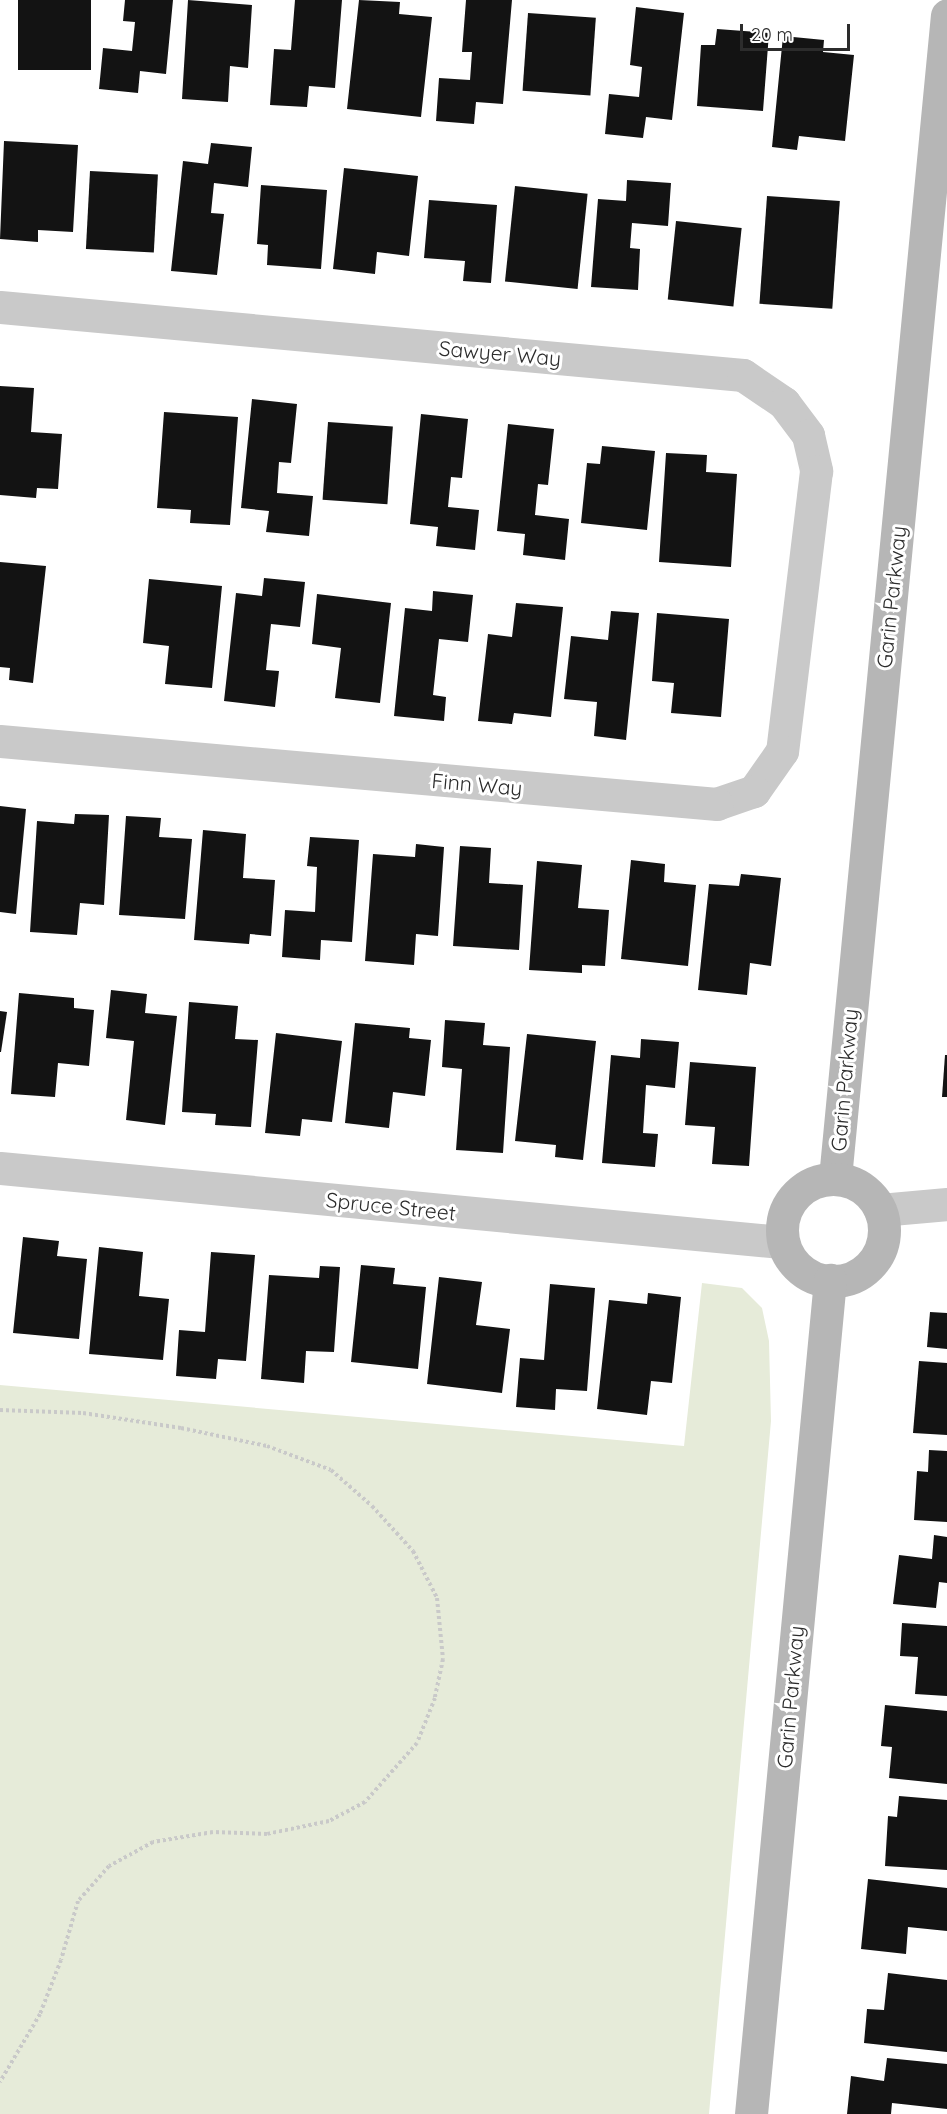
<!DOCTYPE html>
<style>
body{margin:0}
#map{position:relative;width:947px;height:2114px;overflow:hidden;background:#fff;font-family:Quicksand,sans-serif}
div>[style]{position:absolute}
.green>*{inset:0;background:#e6ebd9}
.building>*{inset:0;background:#131313;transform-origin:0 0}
.path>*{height:4px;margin-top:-2px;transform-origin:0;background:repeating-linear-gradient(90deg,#c9c9c9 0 3px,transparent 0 6px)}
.street>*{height:33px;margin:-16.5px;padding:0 16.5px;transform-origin:16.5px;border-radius:16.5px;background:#c9c9c9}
.secondary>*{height:33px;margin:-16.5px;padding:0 16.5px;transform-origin:16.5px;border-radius:16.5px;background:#b6b6b6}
.secondary>.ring{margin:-16.5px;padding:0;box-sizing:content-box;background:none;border:33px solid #b6b6b6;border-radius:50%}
span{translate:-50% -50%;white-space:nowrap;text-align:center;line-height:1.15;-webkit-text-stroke:6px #fff;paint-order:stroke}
.street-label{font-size:21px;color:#2c2c2c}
.scale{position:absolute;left:740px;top:24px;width:110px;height:27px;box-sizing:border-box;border:3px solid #2c2c2c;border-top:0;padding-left:8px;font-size:18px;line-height:21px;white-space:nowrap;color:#2c2c2c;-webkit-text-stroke:4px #fff;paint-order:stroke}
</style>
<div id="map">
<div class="green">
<div style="clip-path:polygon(702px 1283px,742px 1288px,762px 1308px,769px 1341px,771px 1421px,709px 2114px,0 2114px,0 1385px,684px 1446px)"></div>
</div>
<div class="building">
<div style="left:18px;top:0;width:73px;height:70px"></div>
<div style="clip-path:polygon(125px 0,173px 0,166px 74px,140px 71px,138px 93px,99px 89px,103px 48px,132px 51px,135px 22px,123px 21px)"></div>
<div style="clip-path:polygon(188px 0,252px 5px,248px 68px,230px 66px,228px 102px,182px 99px)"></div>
<div style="clip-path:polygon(295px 0,342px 0,335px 88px,309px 86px,307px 107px,270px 105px,274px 49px,291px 50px)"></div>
<div style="clip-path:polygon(359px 0,400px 2px,399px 14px,432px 17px,421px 117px,347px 109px)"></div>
<div style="clip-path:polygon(466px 0,512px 0,503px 104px,476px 102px,474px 124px,436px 121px,439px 78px,470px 80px,472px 52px,462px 52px)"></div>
<div style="clip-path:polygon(636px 7px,684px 13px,672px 120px,646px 117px,643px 138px,605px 134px,609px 94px,639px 97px,642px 67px,630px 65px)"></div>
<div style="left:528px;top:13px;width:68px;height:78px;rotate:4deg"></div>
<div style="clip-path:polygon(717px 29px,769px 33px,763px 111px,697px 106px,701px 45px,715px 45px)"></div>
<div style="clip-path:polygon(783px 36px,824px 40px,823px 52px,854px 55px,845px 141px,799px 136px,797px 150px,772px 147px)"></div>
<div style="clip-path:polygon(4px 141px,78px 145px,73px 232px,38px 230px,38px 242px,0 239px)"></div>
<div style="clip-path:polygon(211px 143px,252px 147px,248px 187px,214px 183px,211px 213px,224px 214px,217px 275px,171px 271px,183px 161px,208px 164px)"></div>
<div style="clip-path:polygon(344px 168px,418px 176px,409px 256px,377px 252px,375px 274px,333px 269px)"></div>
<div style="left:90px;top:171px;width:68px;height:78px;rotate:3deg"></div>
<div style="clip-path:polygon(627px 180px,671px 183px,668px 226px,632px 223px,630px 248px,640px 249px,638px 290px,591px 287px,598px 199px,626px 201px)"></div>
<div style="clip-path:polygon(261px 185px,327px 190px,321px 269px,267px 265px,268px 245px,257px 244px)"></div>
<div style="left:515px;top:186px;width:73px;height:96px;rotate:6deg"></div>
<div style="left:767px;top:196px;width:73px;height:108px;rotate:4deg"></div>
<div style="clip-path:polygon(429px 200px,497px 205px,491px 283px,463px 281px,465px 261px,424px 258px)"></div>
<div style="left:676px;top:221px;width:66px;height:79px;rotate:6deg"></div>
<div style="clip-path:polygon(0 386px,34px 388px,31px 432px,62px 434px,58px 489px,37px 488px,36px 498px,0 495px)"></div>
<div style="clip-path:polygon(252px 399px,297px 404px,291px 463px,279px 462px,277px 493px,313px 496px,309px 536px,266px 532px,269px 511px,241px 508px)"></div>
<div style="clip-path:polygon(164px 412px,238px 417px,230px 525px,190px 523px,191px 510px,157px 508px)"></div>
<div style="clip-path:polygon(421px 414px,468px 419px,462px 478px,451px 477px,448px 507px,479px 510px,475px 550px,436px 546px,438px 527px,410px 524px)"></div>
<div style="left:328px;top:422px;width:65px;height:78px;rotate:4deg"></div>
<div style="clip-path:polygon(508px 424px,554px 429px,548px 485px,538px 484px,535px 515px,569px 519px,565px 560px,523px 555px,525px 534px,497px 531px)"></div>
<div style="clip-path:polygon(602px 446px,655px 451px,647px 530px,581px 523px,587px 463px,600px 464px)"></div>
<div style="clip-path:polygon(666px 453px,707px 455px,706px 472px,737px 474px,731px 567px,659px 562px)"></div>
<div style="clip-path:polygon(0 562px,46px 566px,33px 683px,9px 680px,10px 668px,0 667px)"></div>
<div style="clip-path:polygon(264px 578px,305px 582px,300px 627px,271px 624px,266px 670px,279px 671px,275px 707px,224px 701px,236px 593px,262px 596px)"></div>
<div style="clip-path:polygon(149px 579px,222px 586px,212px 688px,165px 684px,169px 646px,143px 643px)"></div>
<div style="clip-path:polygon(433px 591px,473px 595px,468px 642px,439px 639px,433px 695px,446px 697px,444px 721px,394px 716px,405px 608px,432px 611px)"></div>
<div style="clip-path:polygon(317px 594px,391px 603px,380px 703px,335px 698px,341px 648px,312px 644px)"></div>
<div style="clip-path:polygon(516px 603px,563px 607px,551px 717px,514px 713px,512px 724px,478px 721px,488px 634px,512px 637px)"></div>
<div style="clip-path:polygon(611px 611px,639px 613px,626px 740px,594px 736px,597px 702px,564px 699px,571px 636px,608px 640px)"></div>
<div style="clip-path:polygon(657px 613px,729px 619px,721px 717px,671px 713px,674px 683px,652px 681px)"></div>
<div style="clip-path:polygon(0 806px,26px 809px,16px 914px,0 912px)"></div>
<div style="clip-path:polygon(75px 814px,109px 815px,104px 905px,80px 903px,77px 935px,30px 932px,37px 821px,74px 824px)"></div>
<div style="clip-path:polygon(126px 816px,161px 818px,159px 837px,192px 839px,185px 919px,119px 915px)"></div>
<div style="clip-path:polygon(203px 830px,246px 834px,243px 878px,275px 880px,271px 936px,250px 934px,249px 944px,194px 940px)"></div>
<div style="clip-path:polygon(310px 837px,359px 840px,352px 942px,321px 940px,320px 960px,282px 957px,285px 910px,315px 912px,317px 867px,307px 866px)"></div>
<div style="clip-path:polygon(416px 844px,444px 847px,438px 936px,416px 934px,414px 965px,365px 961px,373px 854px,415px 857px)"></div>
<div style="clip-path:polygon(460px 846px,491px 848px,489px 883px,523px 885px,519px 950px,453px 946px)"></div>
<div style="clip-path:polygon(631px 860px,665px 864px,664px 882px,696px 885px,688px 966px,621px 959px)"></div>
<div style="clip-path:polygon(537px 861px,582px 865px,578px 908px,609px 910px,605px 966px,582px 965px,582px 973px,529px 970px)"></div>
<div style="clip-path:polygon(741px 874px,781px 878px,771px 966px,750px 963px,747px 995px,698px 990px,709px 884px,739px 886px)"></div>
<div style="clip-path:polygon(111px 990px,147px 994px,145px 1013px,177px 1016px,165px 1125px,126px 1120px,134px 1041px,106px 1038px)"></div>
<div style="clip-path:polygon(19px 993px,74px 998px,74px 1008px,94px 1010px,89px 1066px,58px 1063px,55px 1097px,11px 1094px)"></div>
<div style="clip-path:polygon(189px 1002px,238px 1006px,235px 1039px,258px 1040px,251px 1127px,215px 1125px,216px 1114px,182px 1112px)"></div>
<div style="clip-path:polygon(0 1011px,7px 1012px,1px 1052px,0 1052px)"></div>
<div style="clip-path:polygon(445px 1020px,485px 1023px,483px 1045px,510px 1047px,503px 1153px,456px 1150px,462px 1069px,442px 1067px)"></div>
<div style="clip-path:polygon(355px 1023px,410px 1028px,409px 1038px,431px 1040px,425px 1096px,393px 1092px,389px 1128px,345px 1123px)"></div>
<div style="clip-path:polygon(276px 1033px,342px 1041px,332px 1122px,302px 1119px,300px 1136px,265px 1133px)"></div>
<div style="clip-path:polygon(527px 1034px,596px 1041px,583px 1160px,555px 1157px,556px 1145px,515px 1141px)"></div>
<div style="clip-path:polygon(641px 1039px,679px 1042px,675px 1088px,646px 1085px,643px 1133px,658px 1134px,655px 1167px,602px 1163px,611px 1055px,640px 1058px)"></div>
<div style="clip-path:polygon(945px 1055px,947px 1055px,947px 1097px,942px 1097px)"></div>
<div style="clip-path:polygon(690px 1062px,756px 1067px,749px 1166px,712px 1164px,715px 1127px,685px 1125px)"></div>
<div style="clip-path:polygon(23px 1237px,59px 1241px,57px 1256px,87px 1259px,79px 1339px,13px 1333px)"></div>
<div style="clip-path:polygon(99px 1247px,143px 1252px,139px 1296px,169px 1299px,163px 1360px,89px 1354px)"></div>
<div style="clip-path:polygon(211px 1252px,255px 1255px,246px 1361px,218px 1359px,216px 1379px,176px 1376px,179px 1330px,205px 1332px)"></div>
<div style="clip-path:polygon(361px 1265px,395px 1268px,393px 1284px,426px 1287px,418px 1369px,351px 1362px)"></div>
<div style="clip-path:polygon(320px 1266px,340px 1267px,334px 1352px,306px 1351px,304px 1383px,261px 1379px,269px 1275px,319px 1278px)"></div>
<div style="clip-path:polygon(439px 1277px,482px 1282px,476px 1325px,510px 1329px,502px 1393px,427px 1384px)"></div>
<div style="clip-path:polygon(550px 1284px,595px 1288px,587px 1391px,556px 1389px,555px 1410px,516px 1407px,520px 1358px,544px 1360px)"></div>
<div style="clip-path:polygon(648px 1293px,681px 1297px,672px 1383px,651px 1381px,647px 1415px,597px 1409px,609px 1300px,647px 1304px)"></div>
<div style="clip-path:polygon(930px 1312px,947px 1313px,947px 1349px,927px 1347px)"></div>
<div style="clip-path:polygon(919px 1361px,947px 1363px,947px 1435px,913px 1433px)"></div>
<div style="clip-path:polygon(929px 1450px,947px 1451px,947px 1522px,914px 1520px,917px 1471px,928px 1472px)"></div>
<div style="clip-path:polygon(934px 1535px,947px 1537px,947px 1583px,939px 1582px,936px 1608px,893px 1604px,899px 1555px,932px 1559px)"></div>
<div style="clip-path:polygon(902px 1623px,947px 1626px,947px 1696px,915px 1694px,918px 1657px,900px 1656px)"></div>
<div style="clip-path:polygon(885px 1705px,947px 1711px,947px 1784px,889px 1778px,892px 1747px,881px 1746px)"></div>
<div style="clip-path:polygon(899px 1796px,947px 1800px,947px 1870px,885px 1866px,888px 1816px,897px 1817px)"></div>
<div style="clip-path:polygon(868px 1879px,947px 1888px,947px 1931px,908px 1927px,906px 1954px,861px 1949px)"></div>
<div style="clip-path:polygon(888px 1973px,947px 1980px,947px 2052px,864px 2043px,867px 2009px,884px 2010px)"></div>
<div style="clip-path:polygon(887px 2058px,947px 2064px,947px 2109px,892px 2103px,891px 2114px,847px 2114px,851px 2076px,884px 2081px)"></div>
</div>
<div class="path">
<div style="left:0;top:1410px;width:83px;rotate:2.1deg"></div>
<div style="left:83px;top:1413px;width:99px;rotate:8.7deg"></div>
<div style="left:181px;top:1428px;width:88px;rotate:11.8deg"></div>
<div style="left:267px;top:1446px;width:68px;rotate:20.6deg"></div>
<div style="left:331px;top:1470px;width:55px;rotate:41.3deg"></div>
<div style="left:372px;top:1506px;width:61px;rotate:47.7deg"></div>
<div style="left:413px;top:1551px;width:53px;rotate:62.9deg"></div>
<div style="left:437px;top:1598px;width:61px;rotate:84.4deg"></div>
<div style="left:443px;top:1659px;width:40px;rotate:102deg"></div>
<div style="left:435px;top:1698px;width:48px;rotate:111.8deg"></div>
<div style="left:417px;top:1743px;width:79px;rotate:131.4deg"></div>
<div style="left:365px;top:1802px;width:41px;rotate:152.2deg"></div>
<div style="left:329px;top:1821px;width:63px;rotate:168.2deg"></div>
<div style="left:267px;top:1834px;width:54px;rotate:-177.9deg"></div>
<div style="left:213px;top:1832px;width:61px;rotate:170.5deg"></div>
<div style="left:153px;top:1842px;width:50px;rotate:151.4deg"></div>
<div style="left:109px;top:1866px;width:47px;rotate:131.5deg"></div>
<div style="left:78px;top:1901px;width:61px;rotate:106.1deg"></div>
<div style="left:61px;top:1960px;width:58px;rotate:111.3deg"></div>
<div style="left:40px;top:2014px;width:79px;rotate:120.5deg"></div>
</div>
<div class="street">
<div style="left:0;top:307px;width:746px;rotate:5.23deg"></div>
<div style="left:743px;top:375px;width:50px;rotate:34.3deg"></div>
<div style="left:784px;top:403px;width:40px;rotate:53deg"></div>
<div style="left:808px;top:435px;width:37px;rotate:77deg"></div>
<div style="left:816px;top:471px;width:282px;rotate:96.9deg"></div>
<div style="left:782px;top:751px;width:49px;rotate:125deg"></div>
<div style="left:754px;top:791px;width:39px;rotate:161deg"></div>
<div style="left:717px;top:804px;width:720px;rotate:-174.98deg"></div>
<div style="left:0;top:1168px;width:785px;rotate:5.41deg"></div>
<div style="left:880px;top:1210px;width:67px;rotate:-5.1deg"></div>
</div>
<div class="secondary">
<div style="left:835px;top:1178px;width:1168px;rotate:-84.5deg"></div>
<div class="ring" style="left:782px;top:1179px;width:69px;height:69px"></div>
<div style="left:751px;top:2114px;width:838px;rotate:-84.59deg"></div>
</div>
<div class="street-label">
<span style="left:500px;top:353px;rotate:5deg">Sawyer Way</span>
<span style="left:891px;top:597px;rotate:-84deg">Garin Parkway</span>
<span style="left:477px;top:784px;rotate:5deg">Finn Way</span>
<span style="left:844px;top:1080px;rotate:-85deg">Garin Parkway</span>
<span style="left:391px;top:1206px;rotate:6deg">Spruce Street</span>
<span style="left:790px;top:1697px;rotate:-85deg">Garin Parkway</span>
</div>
<div class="scale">20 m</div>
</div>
